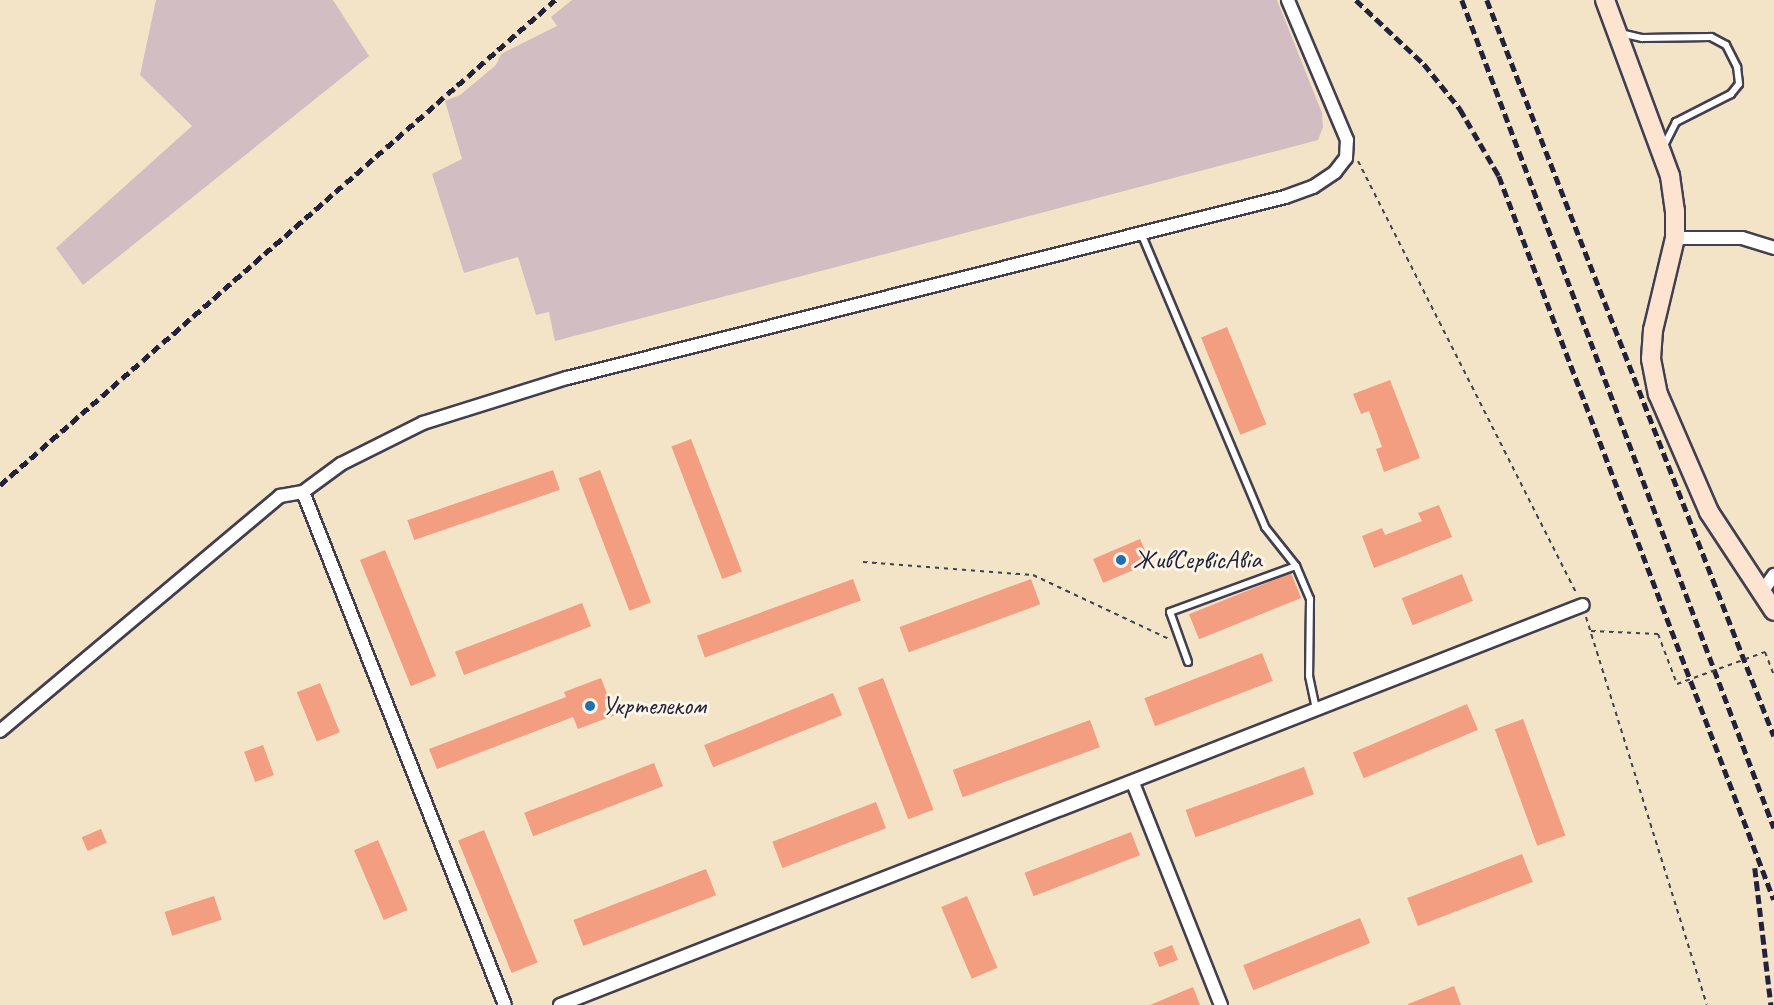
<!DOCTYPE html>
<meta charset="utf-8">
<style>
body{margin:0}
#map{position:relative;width:1774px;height:1005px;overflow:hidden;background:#f3e3c7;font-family:Caveat,sans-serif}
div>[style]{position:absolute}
.industrial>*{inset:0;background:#d2bec2}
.building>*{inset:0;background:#f39e81;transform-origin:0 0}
.path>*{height:2px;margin-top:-1px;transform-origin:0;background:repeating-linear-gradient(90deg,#413f50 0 4.5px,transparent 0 9px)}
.roads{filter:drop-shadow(2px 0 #413f50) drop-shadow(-2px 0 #413f50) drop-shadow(0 2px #413f50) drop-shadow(0 -2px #413f50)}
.lane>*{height:6px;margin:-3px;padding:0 3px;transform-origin:3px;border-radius:3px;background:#fff}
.street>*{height:12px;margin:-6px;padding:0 6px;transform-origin:6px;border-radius:6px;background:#fff}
.secondary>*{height:18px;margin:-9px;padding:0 9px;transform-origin:9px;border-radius:9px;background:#fde4d0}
.rail>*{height:4.5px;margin-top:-2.25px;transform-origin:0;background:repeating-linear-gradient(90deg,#22223b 0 9px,transparent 0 13.5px)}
.path-bridge>*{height:2px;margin-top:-1px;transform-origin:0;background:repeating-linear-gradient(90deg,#413f50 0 4.5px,transparent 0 9px)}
.dots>*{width:16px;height:16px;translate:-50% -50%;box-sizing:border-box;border:3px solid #fcf5e5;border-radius:50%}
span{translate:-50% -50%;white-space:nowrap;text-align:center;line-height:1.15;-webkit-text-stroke:6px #fcf5e5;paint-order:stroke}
.poi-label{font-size:26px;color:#22223b}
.left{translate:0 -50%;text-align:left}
</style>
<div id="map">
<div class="industrial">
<div style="clip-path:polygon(156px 0,333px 0,369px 56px,83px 285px,56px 248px,192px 126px,140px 75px)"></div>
<div style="clip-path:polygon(572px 0,1277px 0,1322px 113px,1323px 127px,1318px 140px,555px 341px,549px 312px,536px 315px,518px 257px,464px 273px,432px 174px,462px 159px,445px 101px,460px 95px,496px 65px,501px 54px,557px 26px,551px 17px)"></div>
</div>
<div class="building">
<div style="left:1227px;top:327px;width:105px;height:28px;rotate:68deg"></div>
<div style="clip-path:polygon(1390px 380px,1420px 458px,1384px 472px,1376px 449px,1382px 447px,1369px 411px,1361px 414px,1353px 394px)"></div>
<div style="left:691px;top:439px;width:142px;height:21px;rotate:69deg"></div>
<div style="left:553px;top:470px;width:21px;height:154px;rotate:71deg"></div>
<div style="left:600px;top:470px;width:142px;height:23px;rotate:69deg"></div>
<div style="clip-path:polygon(1439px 505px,1452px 537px,1374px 568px,1362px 536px,1382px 528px,1385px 535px,1422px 521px,1418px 513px)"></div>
<div style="left:1140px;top:539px;width:26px;height:51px;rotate:67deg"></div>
<div style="left:385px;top:550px;width:136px;height:27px;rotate:68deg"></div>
<div style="left:1291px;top:573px;width:27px;height:110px;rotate:68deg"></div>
<div style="left:1462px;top:574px;width:29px;height:65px;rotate:68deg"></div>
<div style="left:853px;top:579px;width:23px;height:166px;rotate:70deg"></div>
<div style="left:1031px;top:579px;width:27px;height:140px;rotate:70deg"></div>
<div style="left:582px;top:603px;width:25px;height:136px;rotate:69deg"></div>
<div style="left:1262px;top:653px;width:30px;height:126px;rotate:69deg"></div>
<div style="clip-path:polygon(601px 678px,615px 715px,578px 729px,573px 717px,437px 769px,429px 749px,566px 697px,564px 692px)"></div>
<div style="left:883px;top:678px;width:141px;height:27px;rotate:69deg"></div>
<div style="left:320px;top:683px;width:53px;height:25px;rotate:68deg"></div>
<div style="left:833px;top:693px;width:24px;height:139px;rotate:68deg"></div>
<div style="left:1467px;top:704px;width:28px;height:124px;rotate:67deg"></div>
<div style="left:1523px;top:719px;width:124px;height:30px;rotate:70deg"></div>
<div style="left:1090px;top:720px;width:29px;height:146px;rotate:70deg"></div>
<div style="left:263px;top:745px;width:32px;height:20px;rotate:70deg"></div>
<div style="left:654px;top:763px;width:25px;height:139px;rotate:69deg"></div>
<div style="left:1304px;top:767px;width:29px;height:126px;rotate:70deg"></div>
<div style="left:876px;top:802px;width:28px;height:111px;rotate:69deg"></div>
<div style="left:101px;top:829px;width:15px;height:21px;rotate:67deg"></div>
<div style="left:484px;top:830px;width:143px;height:28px;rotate:68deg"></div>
<div style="left:1131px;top:832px;width:25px;height:114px;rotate:69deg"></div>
<div style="left:378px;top:840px;width:76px;height:26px;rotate:67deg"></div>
<div style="left:1522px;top:854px;width:30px;height:123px;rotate:69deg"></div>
<div style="left:706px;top:869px;width:28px;height:142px;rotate:69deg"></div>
<div style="left:214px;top:896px;width:25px;height:52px;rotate:72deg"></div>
<div style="left:967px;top:896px;width:78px;height:28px;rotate:67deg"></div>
<div style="left:1360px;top:918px;width:27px;height:126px;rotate:68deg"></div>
<div style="left:1172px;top:945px;width:16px;height:20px;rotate:68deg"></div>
<div style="clip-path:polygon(1454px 986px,1461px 1005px,1408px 1005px,1408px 1004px)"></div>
<div style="clip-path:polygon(1193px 987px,1200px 1005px,1150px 1005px)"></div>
</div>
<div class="path">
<div style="left:1358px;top:161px;width:486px;rotate:63.2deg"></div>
<div style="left:863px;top:562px;width:170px;rotate:4.4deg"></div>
<div style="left:1033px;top:575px;width:150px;rotate:25.2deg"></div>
<div style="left:1586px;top:617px;width:406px;rotate:72.7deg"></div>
<div style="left:1591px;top:631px;width:67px;rotate:2.6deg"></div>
<div style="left:1658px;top:634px;width:53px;rotate:69.2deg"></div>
<div style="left:1765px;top:652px;width:25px;rotate:69deg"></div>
</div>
<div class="roads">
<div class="lane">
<div style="left:1620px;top:33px;width:23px;rotate:13deg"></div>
<div style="left:1642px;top:38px;width:69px;rotate:-0.8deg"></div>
<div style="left:1711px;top:37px;width:17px;rotate:28deg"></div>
<div style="left:1726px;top:45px;width:25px;rotate:63deg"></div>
<div style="left:1737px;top:67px;width:17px;rotate:83deg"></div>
<div style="left:1739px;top:84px;width:13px;rotate:129deg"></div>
<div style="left:1731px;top:94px;width:62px;rotate:153deg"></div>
<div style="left:1676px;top:122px;width:29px;rotate:117deg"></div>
<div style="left:1141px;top:233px;width:319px;rotate:67.1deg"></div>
<div style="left:1265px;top:527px;width:50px;rotate:51.5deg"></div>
<div style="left:1296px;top:566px;width:36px;rotate:67deg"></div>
<div style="left:1310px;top:599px;width:77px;rotate:90.7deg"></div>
<div style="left:1309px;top:676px;width:34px;rotate:78deg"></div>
<div style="left:1188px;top:662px;width:53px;rotate:-109.8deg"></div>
<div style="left:1170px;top:612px;width:134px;rotate:-20.1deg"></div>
</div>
<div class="street">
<div style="left:1675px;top:238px;width:67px"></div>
<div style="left:1742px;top:238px;width:34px;rotate:17deg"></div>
<div style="left:303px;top:492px;width:551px;rotate:68.51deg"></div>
<div style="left:1762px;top:592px;width:21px;rotate:-55deg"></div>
<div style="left:0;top:731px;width:366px;rotate:-40deg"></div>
<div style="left:280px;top:496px;width:23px;rotate:-10deg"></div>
<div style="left:303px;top:492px;width:47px;rotate:-36.4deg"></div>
<div style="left:341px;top:464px;width:92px;rotate:-26.6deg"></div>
<div style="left:423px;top:423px;width:151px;rotate:-17.4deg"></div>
<div style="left:567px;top:378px;width:740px;rotate:-14.15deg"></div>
<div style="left:1285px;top:197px;width:30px;rotate:-20deg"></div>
<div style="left:1313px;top:187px;width:27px;rotate:-34deg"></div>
<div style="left:1335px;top:172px;width:18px;rotate:-52deg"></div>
<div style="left:1346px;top:158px;width:18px;rotate:-87deg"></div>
<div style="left:1347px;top:140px;width:152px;rotate:-112.9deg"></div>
<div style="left:1133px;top:783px;width:239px;rotate:68.4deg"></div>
<div style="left:560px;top:1005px;width:1098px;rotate:-21.36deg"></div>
</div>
<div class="secondary">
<div style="left:1605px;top:0;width:188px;rotate:69.7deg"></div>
<div style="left:1670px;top:176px;width:35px;rotate:82deg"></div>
<div style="left:1675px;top:211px;width:27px;rotate:90deg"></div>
<div style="left:1675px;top:238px;width:95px;rotate:103.4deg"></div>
<div style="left:1653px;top:330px;width:29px;rotate:94deg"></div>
<div style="left:1651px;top:359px;width:36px;rotate:79deg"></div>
<div style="left:1658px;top:394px;width:129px;rotate:66.6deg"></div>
<div style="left:1709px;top:512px;width:118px;rotate:56.7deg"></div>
</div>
</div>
<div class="rail">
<div style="left:1356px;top:0;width:93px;rotate:43.3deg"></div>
<div style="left:1424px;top:64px;width:58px;rotate:51.3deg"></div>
<div style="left:1460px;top:109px;width:78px;rotate:59.8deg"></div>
<div style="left:1499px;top:176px;width:774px;rotate:69.2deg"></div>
<div style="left:1462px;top:0;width:885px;rotate:69.35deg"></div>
<div style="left:1487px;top:0;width:790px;rotate:68.7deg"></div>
<div style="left:0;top:485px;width:737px;rotate:-41.15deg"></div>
<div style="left:1755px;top:868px;width:138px;rotate:83.3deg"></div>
</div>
<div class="path-bridge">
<div style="left:1677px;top:684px;width:94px;rotate:-20deg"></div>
</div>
<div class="dots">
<div style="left:1121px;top:560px;background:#1f6fb2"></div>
<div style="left:590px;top:706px;background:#1f6fb2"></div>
</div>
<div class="poi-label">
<span class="left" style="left:1133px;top:560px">ЖивСервісАвіа</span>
<span class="left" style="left:602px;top:706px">Укртелеком</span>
</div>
</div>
